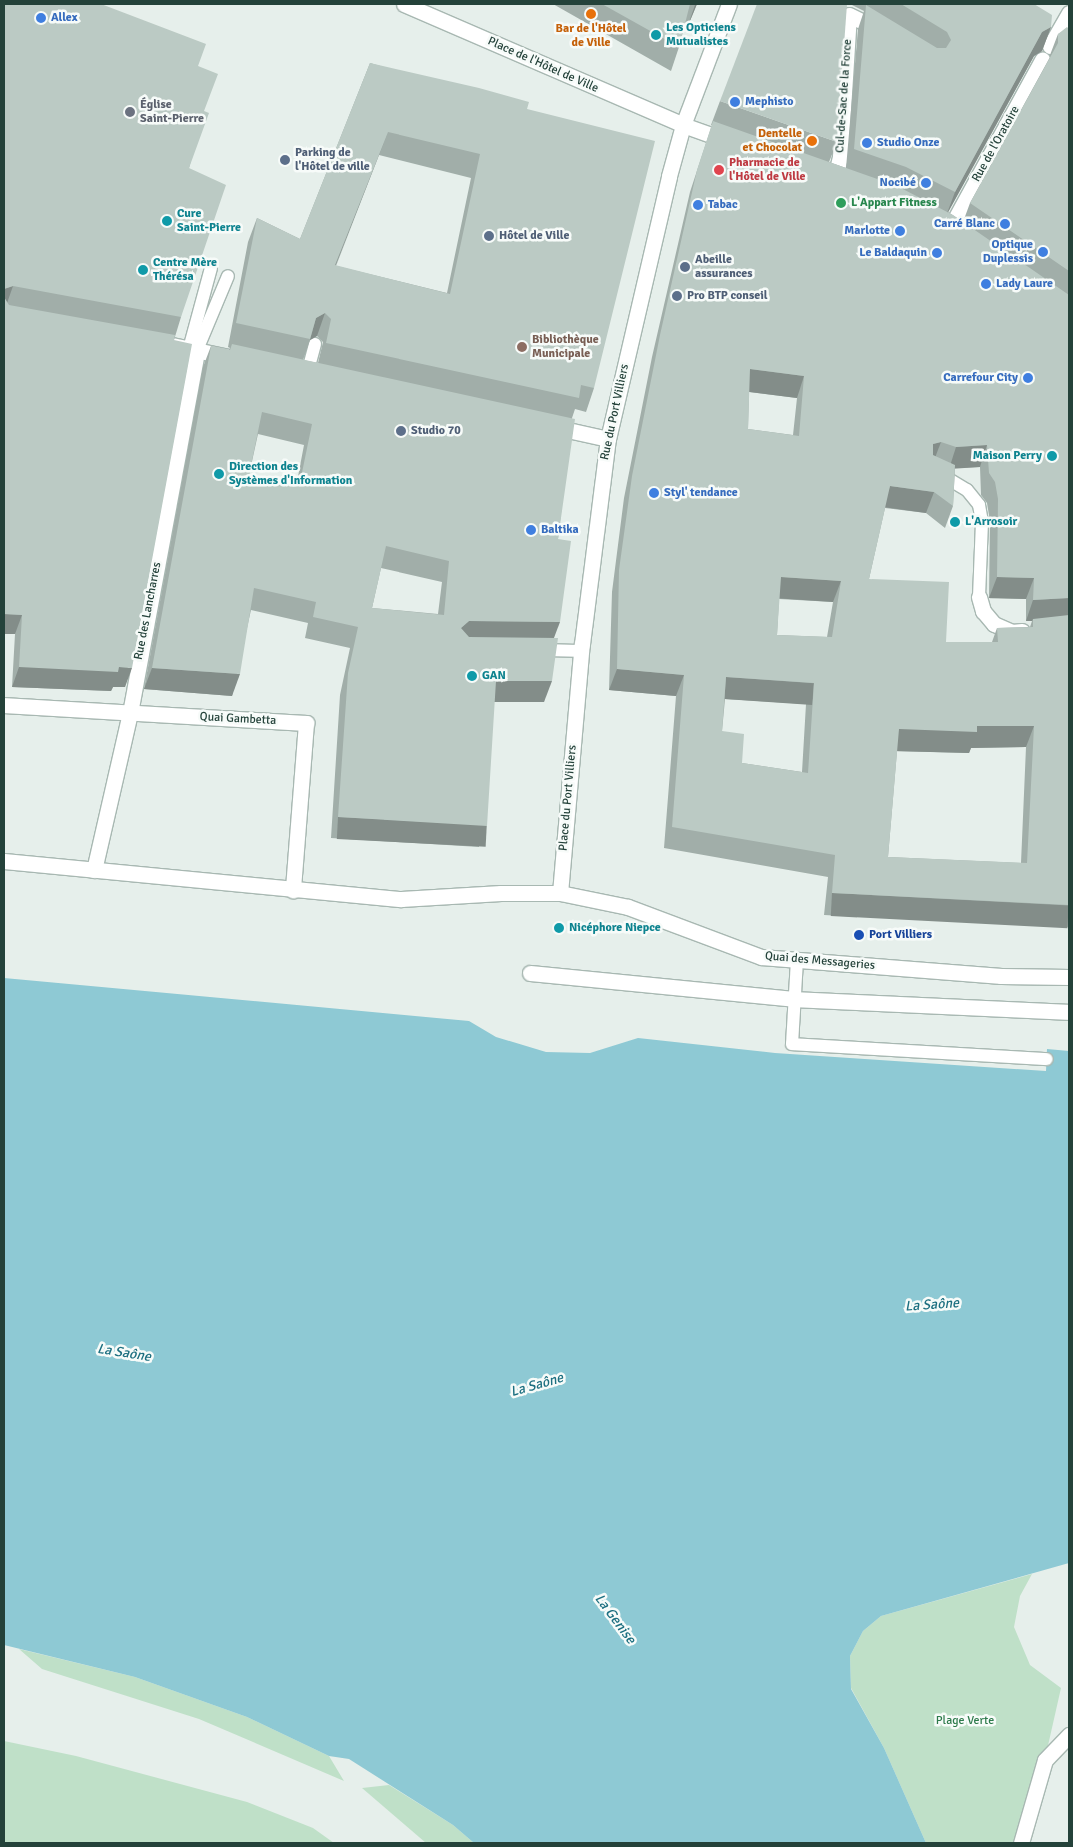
<!DOCTYPE html>
<meta charset="utf-8">
<style>
body{margin:0}
#map{position:relative;width:1073px;height:1847px;overflow:hidden;background:#e6efeb;font-family:Signika,sans-serif}
div>[style]{position:absolute}
.green>*{inset:0;background:#bfe0c8}
.water>*{inset:0;background:#8ec9d4}
.roads{filter:drop-shadow(1px 0 #a8b8b2) drop-shadow(-1px 0 #a8b8b2) drop-shadow(0 1px #a8b8b2) drop-shadow(0 -1px #a8b8b2)}
.service>*{height:12px;margin:-6px;padding:0 6px;transform-origin:6px;border-radius:6px;background:#fff}
.pedestrian>*{height:15px;margin:-7.5px;padding:0 7.5px;transform-origin:7.5px;border-radius:7.5px;background:#fff}
.minor>*{height:15px;margin:-7.5px;padding:0 7.5px;transform-origin:7.5px;border-radius:7.5px;background:#fff}
.secondary>*{height:15px;margin:-7.5px;padding:0 7.5px;transform-origin:7.5px;border-radius:7.5px;background:#fff}
.wall>*{inset:0;background:#a1aea9}
.shaded-wall>*{inset:0;background:#838d89;transform-origin:0 0}
.building>*{inset:0;background:#bbcac4}
.dots>*{width:14px;height:14px;translate:-50% -50%;box-sizing:border-box;border:2px solid #f7fbf9;border-radius:50%}
span{translate:-50% -50%;white-space:nowrap;text-align:center;line-height:1.15;-webkit-text-stroke:5px #f7fbf9;paint-order:stroke}
.shop-label{font-size:12px;color:#366cbe;font-weight:700}
.left{translate:0 -50%;text-align:left}
.right{translate:-100% -50%;text-align:right}
.culture-label{font-size:12px;color:#0d838f;font-weight:700}
.food-label{font-size:12px;color:#c56008;font-weight:700}
.street-label{font-size:12px;color:#24423a}
.worship-label{font-size:12px;color:#5b616d;font-weight:700}
.service-label{font-size:12px;color:#4e5e75;font-weight:700}
.health-label{font-size:12px;color:#be3a42;font-weight:700}
.leisure-label{font-size:12px;color:#27864d;font-weight:700}
.education-label{font-size:12px;color:#785e54;font-weight:700}
.transit-label{font-size:12px;color:#164399;font-weight:700}
.park-label{font-size:12px;color:#2d7a4b}
.water-label{font-size:14px;color:#1c6f80;font-style:italic}
.frame{position:absolute;inset:0;border:5px solid #24423a;pointer-events:none}
</style>
<div id="map">
<div class="green">
<div style="clip-path:polygon(1032px 1574px,1020px 1596px,1014px 1627px,1030px 1665px,1061px 1688px,1026px 1843px,926px 1843px,884px 1748px,851px 1688px,850px 1656px,863px 1631px,881px 1616px)"></div>
<div style="clip-path:polygon(19px 1649px,135px 1677px,247px 1717px,329px 1756px,344px 1781px,199px 1719px,42px 1669px)"></div>
<div style="clip-path:polygon(4px 1741px,76px 1756px,247px 1802px,313px 1828px,334px 1843px,4px 1843px)"></div>
<div style="clip-path:polygon(389px 1785px,453px 1825px,474px 1843px,426px 1843px,362px 1788px)"></div>
</div>
<div class="water">
<div style="clip-path:polygon(4px 978px,469px 1021px,496px 1037px,546px 1052px,590px 1053px,638px 1038px,775px 1053px,1046px 1071px,1047px 1049px,1069px 1051px,1069px 1563px,881px 1616px,863px 1631px,850px 1656px,851px 1689px,884px 1748px,926px 1843px,474px 1843px,453px 1825px,349px 1759px,329px 1756px,247px 1717px,135px 1677px,4px 1645px)"></div>
</div>
<div class="roads">
<div class="service">
<div style="left:189px;top:349px;width:84px;rotate:-74.8deg"></div>
<div style="left:197px;top:350px;width:80px;rotate:-67.3deg"></div>
<div style="left:307px;top:374px;width:31px;rotate:-75deg"></div>
<div style="left:940px;top:474px;width:31px;rotate:31deg"></div>
<div style="left:967px;top:490px;width:19px;rotate:51deg"></div>
<div style="left:979px;top:505px;width:17px;rotate:80deg"></div>
<div style="left:982px;top:522px;width:75px;rotate:92.3deg"></div>
<div style="left:541px;top:650px;width:40px;rotate:1.4deg"></div>
<div style="left:797px;top:960px;width:84px;rotate:93.4deg"></div>
<div style="left:792px;top:1044px;width:255px;rotate:3.4deg"></div>
</div>
<div class="pedestrian">
<div style="left:1050px;top:46px;width:38px;rotate:-60deg"></div>
<div style="left:683px;top:125px;width:48px;rotate:19.6deg"></div>
<div style="left:835px;top:177px;width:21px;rotate:-76deg"></div>
<div style="left:840px;top:157px;width:142px;rotate:-86.4deg"></div>
<div style="left:849px;top:15px;width:32px;rotate:26deg"></div>
<div style="left:950px;top:228px;width:192px;rotate:-61.3deg"></div>
<div style="left:530px;top:973px;width:265px;rotate:5.6deg"></div>
<div style="left:794px;top:999px;width:275px;rotate:2.7deg"></div>
</div>
<div class="minor">
<div style="left:404px;top:4px;width:304px;rotate:23.4deg"></div>
<div style="left:172px;top:345px;width:57px;rotate:12.1deg"></div>
<div style="left:554px;top:427px;width:55px;rotate:12.5deg"></div>
<div style="left:979px;top:597px;width:15px;rotate:74deg"></div>
<div style="left:983px;top:611px;width:17px;rotate:50deg"></div>
<div style="left:994px;top:624px;width:20px;rotate:24deg"></div>
<div style="left:1012px;top:632px;width:10px;rotate:-6deg"></div>
<div style="left:4px;top:705px;width:303px;rotate:3.4deg"></div>
<div style="left:306px;top:723px;width:168px;rotate:94.5deg"></div>
<div style="left:94px;top:870px;width:161px;rotate:-77.1deg"></div>
<div style="left:130px;top:713px;width:369px;rotate:-79.5deg"></div>
<div style="left:1021px;top:1843px;width:86px;rotate:-73.9deg"></div>
<div style="left:1045px;top:1760px;width:35px;rotate:-46deg"></div>
</div>
<div class="secondary">
<div style="left:4px;top:861px;width:399px;rotate:5.5deg"></div>
<div style="left:401px;top:899px;width:100px;rotate:-3.4deg"></div>
<div style="left:501px;top:893px;width:59px"></div>
<div style="left:560px;top:893px;width:69px;rotate:11.6deg"></div>
<div style="left:628px;top:907px;width:142px;rotate:20.6deg"></div>
<div style="left:761px;top:957px;width:241px;rotate:4.5deg"></div>
<div style="left:1001px;top:976px;width:68px;rotate:0.8deg"></div>
<div style="left:560px;top:893px;width:250px;rotate:-85deg"></div>
<div style="left:582px;top:644px;width:207px;rotate:-82.8deg"></div>
<div style="left:608px;top:439px;width:270px;rotate:-76.9deg"></div>
<div style="left:669px;top:176px;width:53px;rotate:-74.6deg"></div>
<div style="left:683px;top:125px;width:129px;rotate:-69.2deg"></div>
</div>
</div>
<div class="wall">
<div style="clip-path:polygon(4px 4px,198px 66px,204px 111px,189px 168px,181px 317px,174px 340px,125px 687px,113px 687px,111px 691px,12px 687px,15px 634px,4px 634px)"></div>
<div style="clip-path:polygon(553px 4px,697px 4px,687px 28px,684px 27px,679px 47px,671px 71px)"></div>
<div style="clip-path:polygon(evenodd,850px 4px,1034px 4px,1051px 27px,1042px 51px,1034px 56px,948px 212px,963px 222px,970px 203px,1050px 57px,1050px 55px,1058px 34px,1069px 29px,1069px 927px,824px 915px,828px 877px,664px 848px,676px 696px,609px 690px,612px 592px,624px 498px,652px 357px,690px 192px,712px 125px,711px 125px,720px 101px,837px 142px,829px 162px,846px 168px,858px 29px,864px 11px,850px 4px,749px 392px,797px 398px,793px 435px,748px 429px,749px 392px,850px 4px,980px 467px,981px 495px,987px 503px,990px 521px,989px 598px,1026px 599px,1026px 621px,1032px 621px,1030px 627px,997px 628px,992px 642px,946px 642px,869px 579px,885px 508px,926px 513px,945px 528px,953px 506px,955px 468px,980px 467px,850px 4px,779px 599px,833px 602px,827px 637px,777px 635px,779px 599px,850px 4px,725px 699px,806px 704px,802px 772px,742px 763px,722px 731px,725px 699px,850px 4px,1026px 747px,1021px 863px,888px 857px,897px 751px,969px 753px,971px 748px,1026px 747px)"></div>
<div style="clip-path:polygon(evenodd,370px 63px,527px 109px,594px 388px,586px 412px,575px 409px,572px 418px,558px 539px,554px 638px,544px 702px,494px 702px,479px 847px,331px 838px,340px 695px,350px 648px,305px 638px,308px 623px,251px 610px,232px 696px,144px 689px,203px 367px,211px 346px,229px 350px,230px 348px,228px 347px,248px 242px,257px 218px,300px 239px,370px 63px,379px 155px,471px 178px,447px 293px,336px 266px,379px 155px,370px 63px,317px 336px,323px 342px,318px 363px,303px 360px,310px 340px,317px 336px,370px 63px,258px 434px,304px 445px,296px 487px,249px 475px,258px 434px,370px 63px,381px 568px,442px 582px,438px 614px,372px 608px,381px 568px)"></div>
</div>
<div class="shaded-wall">
<div style="clip-path:polygon(696px 4px,697px 4px,687px 28px,695px 5px)"></div>
<div style="clip-path:polygon(1051px 27px,1042px 51px,1034px 56px,946px 216px,955px 192px,1042px 32px)"></div>
<div style="clip-path:polygon(388px 132px,379px 155px,326px 289px,335px 265px)"></div>
<div style="clip-path:polygon(13px 286px,6px 306px,4px 306px,4px 289px)"></div>
<div style="clip-path:polygon(325px 313px,317px 336px,310px 340px,316px 318px)"></div>
<div style="clip-path:polygon(750px 369px,804px 376px,797px 398px,742px 391px)"></div>
<div style="clip-path:polygon(941px 442px,933px 463px,925px 465px,933px 444px)"></div>
<div style="clip-path:polygon(987px 445px,980px 467px,949px 469px,956px 447px)"></div>
<div style="clip-path:polygon(890px 486px,934px 492px,926px 513px,883px 507px)"></div>
<div style="clip-path:polygon(781px 577px,841px 581px,833px 602px,773px 598px)"></div>
<div style="clip-path:polygon(997px 577px,1034px 578px,1026px 599px,989px 598px)"></div>
<div style="clip-path:polygon(1069px 598px,1069px 619px,1033px 619px,1032px 621px,1026px 621px,1033px 600px)"></div>
<div style="clip-path:polygon(4px 614px,22px 615px,15px 634px,4px 634px)"></div>
<div style="clip-path:polygon(469px 621px,560px 622px,552px 643px,461px 642px,461px 628px)"></div>
<div style="clip-path:polygon(19px 667px,119px 667px,132px 668px,125px 687px,113px 687px,111px 691px,12px 687px)"></div>
<div style="clip-path:polygon(152px 668px,240px 674px,232px 696px,144px 689px)"></div>
<div style="clip-path:polygon(617px 669px,684px 675px,676px 696px,609px 690px)"></div>
<div style="left:726px;top:677px;width:88px;height:22px;rotate:4deg"></div>
<div style="clip-path:polygon(496px 681px,552px 681px,544px 702px,488px 702px)"></div>
<div style="clip-path:polygon(977px 726px,1034px 726px,1026px 747px,971px 748px,969px 753px,891px 751px,899px 729px)"></div>
<div style="left:338px;top:817px;width:149px;height:22px;rotate:3deg"></div>
<div style="left:832px;top:893px;width:237px;height:23px;rotate:3deg"></div>
</div>
<div class="building">
<div style="clip-path:polygon(4px 4px,101px 4px,206px 44px,198px 66px,218px 74px,204px 111px,209px 113px,189px 168px,226px 185px,181px 317px,13px 286px,4px 289px,4px 290px)"></div>
<div style="clip-path:polygon(602px 4px,690px 4px,679px 47px)"></div>
<div style="clip-path:polygon(757px 4px,847px 4px,837px 142px,720px 101px)"></div>
<div style="clip-path:polygon(901px 4px,1034px 4px,1052px 15px,1051px 27px,1042px 32px,955px 192px,906px 167px,854px 149px,866px 5px,937px 48px,946px 48px,951px 40px,947px 32px)"></div>
<div style="clip-path:polygon(1067px 27px,1069px 29px,1069px 271px,970px 203px,1058px 43px,1058px 34px)"></div>
<div style="clip-path:polygon(evenodd,370px 63px,479px 88px,529px 102px,527px 109px,655px 141px,594px 388px,581px 385px,579px 398px,326px 343px,331px 319px,325px 313px,316px 318px,310px 339px,236px 323px,257px 218px,300px 239px,370px 63px,388px 132px,480px 154px,450px 294px,335px 265px,388px 132px)"></div>
<div style="clip-path:polygon(evenodd,713px 121px,897px 186px,953px 215px,1069px 295px,1069px 598px,1033px 600px,1034px 578px,997px 577px,998px 499px,995px 482px,989px 473px,987px 445px,956px 447px,941px 442px,933px 444px,933px 455px,955px 465px,953px 506px,934px 492px,890px 486px,869px 579px,949px 582px,946px 642px,998px 642px,997px 628px,1033px 627px,1033px 619px,1069px 615px,1069px 905px,832px 893px,835px 855px,672px 827px,684px 675px,617px 669px,619px 570px,632px 476px,660px 335px,697px 170px,713px 121px,750px 369px,804px 376px,799px 436px,748px 429px,750px 369px,713px 121px,781px 577px,841px 581px,832px 637px,777px 635px,781px 577px,713px 121px,726px 677px,814px 683px,808px 773px,742px 763px,744px 734px,722px 731px,726px 677px,713px 121px,977px 726px,1034px 726px,1027px 863px,888px 857px,899px 729px,977px 732px,977px 726px)"></div>
<div style="clip-path:polygon(4px 297px,9px 305px,175px 335px,174px 340px,192px 344px,132px 668px,119px 667px,118px 672px,19px 667px,22px 615px,4px 614px)"></div>
<div style="clip-path:polygon(evenodd,232px 344px,575px 419px,558px 539px,571px 541px,560px 622px,469px 621px,461px 628px,469px 637px,558px 638px,552px 681px,496px 681px,487px 826px,338px 817px,348px 673px,358px 627px,313px 617px,316px 602px,254px 588px,240px 674px,152px 668px,211px 346px,230px 350px,232px 344px,262px 412px,312px 424px,299px 487px,249px 475px,262px 412px,232px 344px,386px 546px,449px 561px,444px 615px,372px 608px,386px 546px)"></div>
</div>
<div class="dots">
<div style="left:591px;top:14px;background:#e8710a"></div>
<div style="left:41px;top:18px;background:#3f7fe0"></div>
<div style="left:656px;top:35px;background:#0f9aa8"></div>
<div style="left:735px;top:102px;background:#3f7fe0"></div>
<div style="left:130px;top:112px;background:#6b7280"></div>
<div style="left:812px;top:141px;background:#e8710a"></div>
<div style="left:867px;top:143px;background:#3f7fe0"></div>
<div style="left:285px;top:160px;background:#5c6f8a"></div>
<div style="left:719px;top:170px;background:#e0444e"></div>
<div style="left:926px;top:183px;background:#3f7fe0"></div>
<div style="left:841px;top:203px;background:#2e9e5b"></div>
<div style="left:698px;top:205px;background:#3f7fe0"></div>
<div style="left:167px;top:221px;background:#0f9aa8"></div>
<div style="left:1005px;top:224px;background:#3f7fe0"></div>
<div style="left:900px;top:231px;background:#3f7fe0"></div>
<div style="left:489px;top:236px;background:#5c6f8a"></div>
<div style="left:1043px;top:252px;background:#3f7fe0"></div>
<div style="left:937px;top:253px;background:#3f7fe0"></div>
<div style="left:685px;top:267px;background:#5c6f8a"></div>
<div style="left:143px;top:270px;background:#0f9aa8"></div>
<div style="left:986px;top:284px;background:#3f7fe0"></div>
<div style="left:677px;top:296px;background:#5c6f8a"></div>
<div style="left:522px;top:347px;background:#8d6e63"></div>
<div style="left:1028px;top:378px;background:#3f7fe0"></div>
<div style="left:401px;top:431px;background:#5c6f8a"></div>
<div style="left:1052px;top:456px;background:#0f9aa8"></div>
<div style="left:219px;top:474px;background:#0f9aa8"></div>
<div style="left:654px;top:493px;background:#3f7fe0"></div>
<div style="left:955px;top:522px;background:#0f9aa8"></div>
<div style="left:531px;top:530px;background:#3f7fe0"></div>
<div style="left:472px;top:676px;background:#0f9aa8"></div>
<div style="left:559px;top:928px;background:#0f9aa8"></div>
<div style="left:859px;top:935px;background:#1a4fb4"></div>
</div>
<div class="shop-label">
<span class="left" style="left:51px;top:18px">Allex</span>
<span class="left" style="left:745px;top:102px">Mephisto</span>
<span class="left" style="left:877px;top:143px">Studio Onze</span>
<span class="right" style="left:916px;top:183px">Nocibé</span>
<span class="left" style="left:708px;top:205px">Tabac</span>
<span class="right" style="left:995px;top:224px">Carré Blanc</span>
<span class="right" style="left:890px;top:231px">Marlotte</span>
<span class="right" style="left:1033px;top:252px">Optique<br>Duplessis</span>
<span class="right" style="left:927px;top:253px">Le Baldaquin</span>
<span class="left" style="left:996px;top:284px">Lady Laure</span>
<span class="right" style="left:1018px;top:378px">Carrefour City</span>
<span class="left" style="left:664px;top:493px">Styl' tendance</span>
<span class="left" style="left:541px;top:530px">Baltika</span>
</div>
<div class="culture-label">
<span class="left" style="left:666px;top:35px">Les Opticiens<br>Mutualistes</span>
<span class="left" style="left:177px;top:221px">Cure<br>Saint-Pierre</span>
<span class="left" style="left:153px;top:270px">Centre Mère<br>Thérésa</span>
<span class="right" style="left:1042px;top:456px">Maison Perry</span>
<span class="left" style="left:229px;top:474px">Direction des<br>Systèmes d'Information</span>
<span class="left" style="left:965px;top:522px">L'Arrosoir</span>
<span class="left" style="left:482px;top:676px">GAN</span>
<span class="left" style="left:569px;top:928px">Nicéphore Niepce</span>
</div>
<div class="food-label">
<span style="left:591px;top:36px">Bar de l'Hôtel<br>de Ville</span>
<span class="right" style="left:802px;top:141px">Dentelle<br>et Chocolat</span>
</div>
<div class="street-label">
<span style="left:543px;top:65px;rotate:24deg">Place de l'Hôtel de Ville</span>
<span style="left:844px;top:96px;rotate:-86deg">Cul-de-Sac de la Force</span>
<span style="left:996px;top:144px;rotate:-61deg">Rue de l'Oratoire</span>
<span style="left:615px;top:412px;rotate:-78deg">Rue du Port Villiers</span>
<span style="left:148px;top:611px;rotate:-79deg">Rue des Lancharres</span>
<span style="left:238px;top:719px;rotate:3deg">Quai Gambetta</span>
<span style="left:568px;top:798px;rotate:-85deg">Place du Port Villiers</span>
<span style="left:820px;top:961px;rotate:5deg">Quai des Messageries</span>
</div>
<div class="worship-label">
<span class="left" style="left:140px;top:112px">Église<br>Saint-Pierre</span>
</div>
<div class="service-label">
<span class="left" style="left:295px;top:160px">Parking de<br>l'Hôtel de ville</span>
<span class="left" style="left:499px;top:236px">Hôtel de Ville</span>
<span class="left" style="left:695px;top:267px">Abeille<br>assurances</span>
<span class="left" style="left:687px;top:296px">Pro BTP conseil</span>
<span class="left" style="left:411px;top:431px">Studio 70</span>
</div>
<div class="health-label">
<span class="left" style="left:729px;top:170px">Pharmacie de<br>l'Hôtel de Ville</span>
</div>
<div class="leisure-label">
<span class="left" style="left:851px;top:203px">L'Appart Fitness</span>
</div>
<div class="education-label">
<span class="left" style="left:532px;top:347px">Bibliothèque<br>Municipale</span>
</div>
<div class="transit-label">
<span class="left" style="left:869px;top:935px">Port Villiers</span>
</div>
<div class="park-label">
<span style="left:965px;top:1721px">Plage Verte</span>
</div>
<div class="water-label">
<span style="left:932px;top:1305px;rotate:-4deg">La Saône</span>
<span style="left:124px;top:1353px;rotate:9deg">La Saône</span>
<span style="left:537px;top:1385px;rotate:-16deg">La Saône</span>
<span style="left:615px;top:1619px;rotate:53deg">La Genise</span>
</div>
<div class="frame"></div>
</div>
